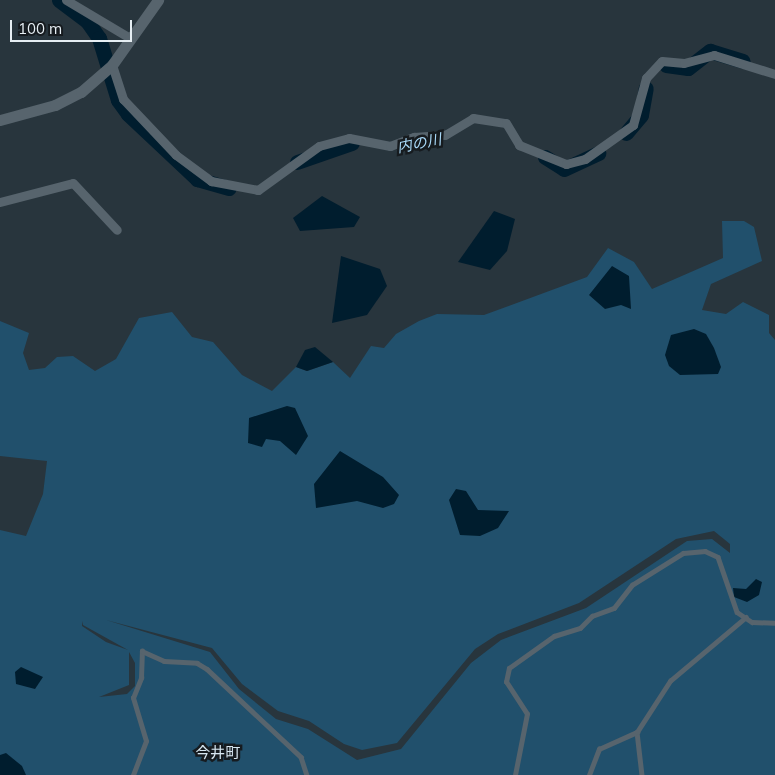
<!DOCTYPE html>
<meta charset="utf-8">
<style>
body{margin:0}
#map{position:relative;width:775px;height:775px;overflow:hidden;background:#28353d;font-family:Mulish,"Noto Sans JP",sans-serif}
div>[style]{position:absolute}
.green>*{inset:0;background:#21506c}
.water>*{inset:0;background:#001d2e}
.river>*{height:15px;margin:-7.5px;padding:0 7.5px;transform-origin:7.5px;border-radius:7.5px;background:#001d2e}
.service>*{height:4.5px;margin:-2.25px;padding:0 2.25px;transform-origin:2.25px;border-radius:2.25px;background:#57646d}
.minor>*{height:9px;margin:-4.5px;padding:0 4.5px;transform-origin:4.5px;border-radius:4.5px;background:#57646d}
.tertiary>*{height:11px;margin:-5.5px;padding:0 5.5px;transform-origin:5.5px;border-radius:5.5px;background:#57646d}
span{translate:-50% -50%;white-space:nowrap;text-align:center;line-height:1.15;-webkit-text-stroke:5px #161b1f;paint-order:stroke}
.water-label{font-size:15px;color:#a9d9f8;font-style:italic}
.neighbourhood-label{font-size:15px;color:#d7e7f1}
.scale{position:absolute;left:10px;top:20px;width:122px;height:22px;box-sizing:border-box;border:2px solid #e6eef3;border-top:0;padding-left:6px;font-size:15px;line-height:18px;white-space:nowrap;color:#e6eef3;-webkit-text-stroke:4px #161b1f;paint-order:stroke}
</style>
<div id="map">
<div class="green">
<div style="clip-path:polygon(evenodd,722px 221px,744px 221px,754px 227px,762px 261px,711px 284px,702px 310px,726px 314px,743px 302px,769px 315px,769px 333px,775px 340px,775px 775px,0 775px,0 530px,26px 536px,43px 494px,47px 461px,0 456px,0 321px,29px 333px,23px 353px,29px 370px,45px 368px,57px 357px,73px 356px,95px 371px,116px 359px,139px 318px,172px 312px,192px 337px,213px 342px,242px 375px,272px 391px,296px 367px,307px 371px,333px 362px,350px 378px,371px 346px,384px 348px,396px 334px,419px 321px,437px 314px,484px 315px,587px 277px,608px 248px,634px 262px,652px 289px,723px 258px,722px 221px,714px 531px,730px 544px,730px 553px,712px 539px,687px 541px,586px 608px,501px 640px,471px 663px,401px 749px,357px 760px,308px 729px,276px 719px,239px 689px,210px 652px,106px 620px,212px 648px,242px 684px,278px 711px,309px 721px,344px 744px,362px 750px,397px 743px,475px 649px,498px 634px,579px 603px,676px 539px,714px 531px,722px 221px,82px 621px,83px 625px,128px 650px,106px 642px,82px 626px,82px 621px,722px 221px,129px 652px,135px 663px,135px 686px,127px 694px,99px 697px,129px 685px,129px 652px)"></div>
</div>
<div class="water">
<div style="clip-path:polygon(322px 196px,360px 217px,354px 227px,300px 231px,293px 218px)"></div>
<div style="clip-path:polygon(494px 211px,515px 219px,507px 251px,490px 270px,458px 262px)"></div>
<div style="clip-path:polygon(341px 256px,380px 269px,387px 286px,367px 315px,332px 323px)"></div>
<div style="clip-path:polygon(612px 266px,629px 276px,631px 309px,621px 305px,605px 309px,589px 295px)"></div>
<div style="clip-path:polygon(694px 329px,706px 334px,714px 348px,721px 367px,718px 374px,680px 375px,669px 366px,665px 355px,671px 335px)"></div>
<div style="clip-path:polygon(315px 347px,333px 362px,307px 371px,296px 367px,305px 350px)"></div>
<div style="clip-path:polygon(287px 406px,295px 408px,308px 436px,296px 455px,280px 441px,266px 439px,262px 447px,248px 443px,249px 418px)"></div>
<div style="clip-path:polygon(340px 451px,383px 477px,399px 495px,394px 504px,383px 508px,357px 501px,316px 508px,314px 484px)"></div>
<div style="clip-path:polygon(456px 489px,466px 491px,478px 510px,509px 511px,498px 528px,480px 536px,460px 535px,449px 500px)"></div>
<div style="clip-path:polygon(756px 579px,762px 582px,759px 595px,747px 602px,734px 597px,733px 588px,746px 589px)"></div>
<div style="clip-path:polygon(21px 667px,43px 677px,35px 689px,16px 684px,15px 672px)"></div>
<div style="clip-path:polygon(6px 753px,22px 766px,26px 775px,0 775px,0 755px)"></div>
</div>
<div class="river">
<div style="left:59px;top:0;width:35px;rotate:37deg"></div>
<div style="left:87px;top:21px;width:21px;rotate:55deg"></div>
<div style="left:99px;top:38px;width:65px;rotate:73deg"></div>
<div style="left:118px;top:100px;width:17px;rotate:54deg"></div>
<div style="left:128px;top:114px;width:95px;rotate:43.3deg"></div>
<div style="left:197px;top:179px;width:33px;rotate:16deg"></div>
<div style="left:666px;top:65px;width:22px;rotate:8deg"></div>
<div style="left:688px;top:68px;width:28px;rotate:-38deg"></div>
<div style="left:710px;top:51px;width:34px;rotate:17deg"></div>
<div style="left:626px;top:133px;width:23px;rotate:-50deg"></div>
<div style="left:641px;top:115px;width:27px;rotate:-80deg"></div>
<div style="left:545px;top:157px;width:22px;rotate:32deg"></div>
<div style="left:564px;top:169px;width:38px;rotate:-25deg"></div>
<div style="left:297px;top:162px;width:58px;rotate:-19.1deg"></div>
</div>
<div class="service">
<div style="left:637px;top:732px;width:43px;rotate:83.4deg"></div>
<div style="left:133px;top:775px;width:36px;rotate:-69deg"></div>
<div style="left:146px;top:741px;width:45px;rotate:-106.8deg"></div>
<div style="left:133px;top:698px;width:22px;rotate:-68deg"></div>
<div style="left:141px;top:678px;width:27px;rotate:-88deg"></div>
<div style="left:142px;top:651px;width:24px;rotate:24deg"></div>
<div style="left:164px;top:661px;width:33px;rotate:3deg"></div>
<div style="left:197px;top:663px;width:12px;rotate:31deg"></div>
<div style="left:207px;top:669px;width:129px;rotate:43.1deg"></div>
<div style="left:301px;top:757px;width:19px;rotate:72deg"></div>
<div style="left:515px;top:775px;width:62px;rotate:-78.9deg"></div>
<div style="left:527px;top:714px;width:38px;rotate:-123deg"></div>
<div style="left:506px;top:682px;width:14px;rotate:-78deg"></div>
<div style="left:509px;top:668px;width:55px;rotate:-35.4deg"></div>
<div style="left:554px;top:636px;width:27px;rotate:-17deg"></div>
<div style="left:580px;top:628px;width:17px;rotate:-45deg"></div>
<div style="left:592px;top:616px;width:23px;rotate:-20deg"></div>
<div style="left:614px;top:608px;width:29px;rotate:-52deg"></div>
<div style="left:632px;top:585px;width:60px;rotate:-32.1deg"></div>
<div style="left:683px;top:553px;width:22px;rotate:-5deg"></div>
<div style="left:705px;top:551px;width:14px;rotate:25deg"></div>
<div style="left:718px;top:557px;width:58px;rotate:70.9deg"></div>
<div style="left:737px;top:612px;width:18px;rotate:34deg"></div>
<div style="left:752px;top:622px;width:23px;rotate:2deg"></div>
<div style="left:589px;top:775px;width:28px;rotate:-69deg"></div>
<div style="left:599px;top:749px;width:42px;rotate:-24.1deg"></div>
<div style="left:637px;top:732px;width:61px;rotate:-57.1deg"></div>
<div style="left:670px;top:681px;width:99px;rotate:-40.1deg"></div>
</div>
<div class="minor">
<div style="left:66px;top:0;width:74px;rotate:30.7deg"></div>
<div style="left:112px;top:65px;width:36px;rotate:72deg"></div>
<div style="left:123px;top:99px;width:77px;rotate:46.6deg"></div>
<div style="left:176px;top:155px;width:44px;rotate:36.6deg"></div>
<div style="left:211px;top:181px;width:48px;rotate:10.8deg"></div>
<div style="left:258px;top:190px;width:75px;rotate:-35.8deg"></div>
<div style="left:319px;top:146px;width:31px;rotate:-15deg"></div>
<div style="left:349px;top:138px;width:42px;rotate:11deg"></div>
<div style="left:390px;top:146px;width:26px;rotate:-21deg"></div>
<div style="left:414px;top:137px;width:31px;rotate:-4deg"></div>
<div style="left:445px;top:135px;width:33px;rotate:-31deg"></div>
<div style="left:473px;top:118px;width:33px;rotate:9deg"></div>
<div style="left:506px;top:123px;width:26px;rotate:59deg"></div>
<div style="left:519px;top:145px;width:51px;rotate:22deg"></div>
<div style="left:566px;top:164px;width:20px;rotate:-15deg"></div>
<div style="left:585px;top:159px;width:59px;rotate:-35.3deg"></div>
<div style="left:633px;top:125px;width:49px;rotate:-74.5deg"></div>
<div style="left:646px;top:78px;width:23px;rotate:-47deg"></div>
<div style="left:662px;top:61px;width:22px;rotate:5deg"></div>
<div style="left:684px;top:63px;width:31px;rotate:-15deg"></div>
<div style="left:714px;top:55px;width:64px;rotate:17.3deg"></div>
<div style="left:0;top:202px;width:75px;rotate:-14.6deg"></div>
<div style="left:73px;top:183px;width:64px;rotate:46.9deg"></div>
</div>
<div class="tertiary">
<div style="left:0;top:120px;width:57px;rotate:-15.3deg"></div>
<div style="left:55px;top:105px;width:29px;rotate:-27deg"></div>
<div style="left:81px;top:92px;width:41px;rotate:-41.1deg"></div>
<div style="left:112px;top:65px;width:80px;rotate:-54.7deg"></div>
</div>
<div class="water-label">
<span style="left:419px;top:143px;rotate:-11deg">内の川</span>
</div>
<div class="neighbourhood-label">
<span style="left:218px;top:753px">今井町</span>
</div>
<div class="scale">100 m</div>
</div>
